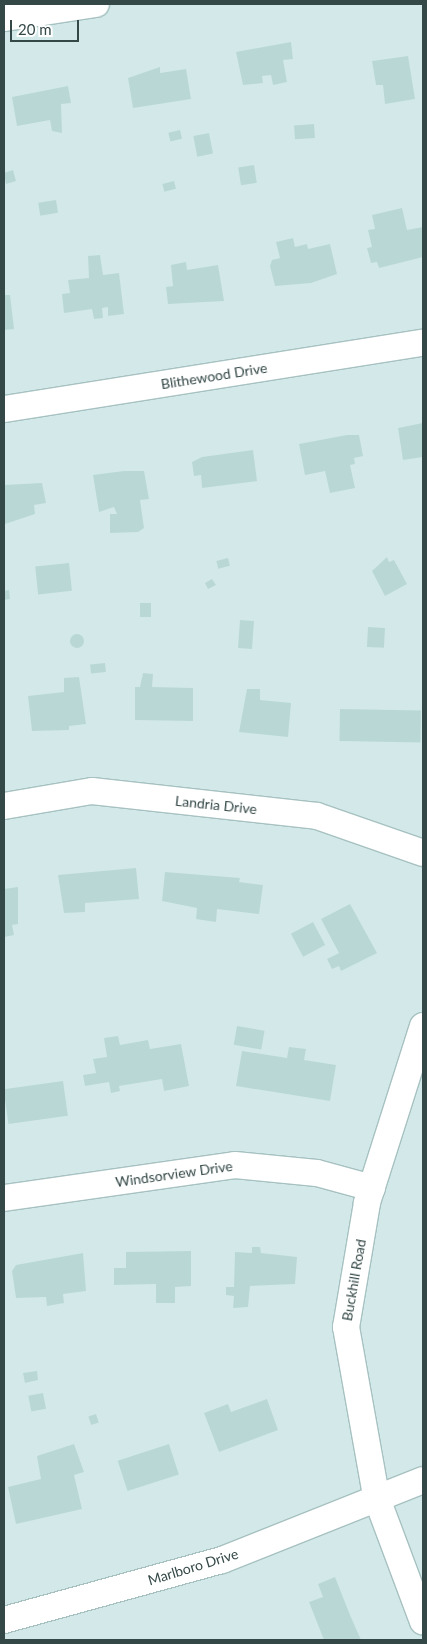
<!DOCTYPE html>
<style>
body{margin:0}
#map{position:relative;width:427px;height:1644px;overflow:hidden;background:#e6f5f5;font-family:Lato,sans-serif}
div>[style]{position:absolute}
.residential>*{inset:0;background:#d3e9e9;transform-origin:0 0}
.building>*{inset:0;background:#b9d8d5;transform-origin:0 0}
.round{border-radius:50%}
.roads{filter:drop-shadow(1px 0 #a7c1c1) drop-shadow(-1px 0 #a7c1c1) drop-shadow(0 1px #a7c1c1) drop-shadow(0 -1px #a7c1c1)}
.minor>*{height:26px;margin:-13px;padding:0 13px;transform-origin:13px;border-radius:13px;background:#fff}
span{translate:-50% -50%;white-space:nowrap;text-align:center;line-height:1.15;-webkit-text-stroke:4px #fff;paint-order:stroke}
.street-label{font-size:14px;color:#344847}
.frame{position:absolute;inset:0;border:5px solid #344847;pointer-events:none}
.scale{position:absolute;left:10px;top:20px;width:69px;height:22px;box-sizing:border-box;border:2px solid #344847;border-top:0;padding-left:6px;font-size:15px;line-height:18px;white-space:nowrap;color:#344847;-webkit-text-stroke:4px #fff;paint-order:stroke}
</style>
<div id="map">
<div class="residential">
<div style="left:4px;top:4px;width:419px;height:1636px"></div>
</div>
<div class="building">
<div style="clip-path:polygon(291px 42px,293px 59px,283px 60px,287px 82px,273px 85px,271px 75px,262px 76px,263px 83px,243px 85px,236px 52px)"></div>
<div style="clip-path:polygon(408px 56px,415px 99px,385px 104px,383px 85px,376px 85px,372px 61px)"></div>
<div style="clip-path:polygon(160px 67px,160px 73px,186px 69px,191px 99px,133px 108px,128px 78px)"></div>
<div style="clip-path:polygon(68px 86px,71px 103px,61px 104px,62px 133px,52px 131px,50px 120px,17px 126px,12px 97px)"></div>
<div style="left:314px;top:124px;width:14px;height:20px;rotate:86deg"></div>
<div style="left:180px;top:130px;width:9px;height:12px;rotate:77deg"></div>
<div style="left:209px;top:133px;width:21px;height:16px;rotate:79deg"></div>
<div style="left:254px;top:165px;width:18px;height:16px;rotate:81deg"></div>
<div style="clip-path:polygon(13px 170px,16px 181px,6px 184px,4px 173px)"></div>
<div style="left:174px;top:181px;width:8px;height:12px;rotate:76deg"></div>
<div style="left:56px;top:200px;width:13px;height:18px;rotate:81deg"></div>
<div style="clip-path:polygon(402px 208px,407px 230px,423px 227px,423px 257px,379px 268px,377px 262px,371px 263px,367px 248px,372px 247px,368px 230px,375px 229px,372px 215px)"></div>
<div style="clip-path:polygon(293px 238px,295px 247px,307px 244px,308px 249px,330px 244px,337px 274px,311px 283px,275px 286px,270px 266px,272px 260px,280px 258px,276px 242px)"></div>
<div style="clip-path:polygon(100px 255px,103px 275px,119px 273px,124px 314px,108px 316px,108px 307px,102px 308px,103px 318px,94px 319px,92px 309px,64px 313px,62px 294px,70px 293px,68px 280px,89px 278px,88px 256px)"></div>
<div style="clip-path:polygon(186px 262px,187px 270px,218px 265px,224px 301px,168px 304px,166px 287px,173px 286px,171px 265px)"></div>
<div style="clip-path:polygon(4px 295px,10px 295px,14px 329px,4px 330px)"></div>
<div style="clip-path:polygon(423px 423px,423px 457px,403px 460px,398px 428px)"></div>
<div style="clip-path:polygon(347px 435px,359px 435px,363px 456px,354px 458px,355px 464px,350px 465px,355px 488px,330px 493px,325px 471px,305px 475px,299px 444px)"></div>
<div style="clip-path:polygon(253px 450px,257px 481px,202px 488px,201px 475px,194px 476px,192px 462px,202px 457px)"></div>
<div style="clip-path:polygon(124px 471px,144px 471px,149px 499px,140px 500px,144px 528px,138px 532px,110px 533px,110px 514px,117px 514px,114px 507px,99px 512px,93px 475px)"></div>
<div style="clip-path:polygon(42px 483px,46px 503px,34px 505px,35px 514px,5px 524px,4px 485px)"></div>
<div style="clip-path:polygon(387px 557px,389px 562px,394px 560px,407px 584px,385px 596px,372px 571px)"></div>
<div style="left:228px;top:558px;width:8px;height:12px;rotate:76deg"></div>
<div style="left:69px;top:563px;width:28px;height:34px;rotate:84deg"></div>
<div style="clip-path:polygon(212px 579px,216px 585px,208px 589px,205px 583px)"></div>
<div style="clip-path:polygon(9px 590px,10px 599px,4px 600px,4px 591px)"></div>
<div style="left:140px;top:603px;width:11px;height:14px"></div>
<div style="left:240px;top:620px;width:14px;height:28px;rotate:4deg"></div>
<div style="left:368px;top:627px;width:17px;height:20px;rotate:3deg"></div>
<div class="round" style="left:70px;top:634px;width:14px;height:14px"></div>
<div style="left:105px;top:663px;width:9px;height:15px;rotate:84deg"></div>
<div style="clip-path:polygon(143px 673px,153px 674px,152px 687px,193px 688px,193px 721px,135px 720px,135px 687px,140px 687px)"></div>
<div style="clip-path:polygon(79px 677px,86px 724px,69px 726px,69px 730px,32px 731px,28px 696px,64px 692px,64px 678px)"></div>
<div style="clip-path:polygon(247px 689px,260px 689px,260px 700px,291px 703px,288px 737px,239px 732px)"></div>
<div style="left:340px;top:709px;width:81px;height:32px;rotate:1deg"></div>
<div style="clip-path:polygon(136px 868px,139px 899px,85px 903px,85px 912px,64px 913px,58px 875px)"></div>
<div style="clip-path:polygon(165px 872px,240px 878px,239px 882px,263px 885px,259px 914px,217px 909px,216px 922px,196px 919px,197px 908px,162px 901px)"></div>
<div style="clip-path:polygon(18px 887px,18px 924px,12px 925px,14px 935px,4px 937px,4px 889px)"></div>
<div style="clip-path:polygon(350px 904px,377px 953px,341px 971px,339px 966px,332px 969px,327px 959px,339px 953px,321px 919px)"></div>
<div style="left:313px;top:922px;width:26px;height:25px;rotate:62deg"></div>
<div style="left:237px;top:1026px;width:28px;height:19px;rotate:10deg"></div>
<div style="clip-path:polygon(118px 1036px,120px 1045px,148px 1040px,150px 1049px,181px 1044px,189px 1086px,164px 1091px,162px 1079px,119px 1086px,120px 1091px,111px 1093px,109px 1082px,85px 1086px,83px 1075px,96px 1073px,93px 1059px,107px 1057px,104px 1038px)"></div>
<div style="clip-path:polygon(289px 1047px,306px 1049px,304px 1060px,336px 1065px,330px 1101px,236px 1086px,242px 1051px,287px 1058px)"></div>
<div style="left:63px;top:1081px;width:35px;height:60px;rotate:82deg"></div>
<div style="clip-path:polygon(252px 1247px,260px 1247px,261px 1253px,297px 1257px,295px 1284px,250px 1286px,248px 1307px,233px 1308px,234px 1296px,226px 1295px,226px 1287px,234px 1287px,235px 1252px,252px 1253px)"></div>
<div style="clip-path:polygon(191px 1251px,191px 1286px,175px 1287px,175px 1303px,156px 1303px,156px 1284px,114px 1285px,114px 1268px,126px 1268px,126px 1252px)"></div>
<div style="clip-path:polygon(83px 1253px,86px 1291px,63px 1294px,64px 1303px,47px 1306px,46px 1297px,16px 1298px,12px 1271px,16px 1265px)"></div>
<div style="clip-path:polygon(37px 1371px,38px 1380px,25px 1383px,23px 1373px)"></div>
<div style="left:43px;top:1393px;width:16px;height:15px;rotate:79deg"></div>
<div style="clip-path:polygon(267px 1399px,278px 1430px,219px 1452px,204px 1413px,228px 1404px,231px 1412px)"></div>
<div style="left:96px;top:1414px;width:9px;height:8px;rotate:72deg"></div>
<div style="clip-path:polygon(74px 1444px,84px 1472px,74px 1475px,82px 1509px,16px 1524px,8px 1487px,41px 1479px,37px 1456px)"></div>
<div style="left:169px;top:1444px;width:32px;height:54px;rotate:72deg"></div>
<div style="clip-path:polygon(335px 1577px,350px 1615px,361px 1640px,324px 1640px,309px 1602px,323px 1597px,318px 1584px)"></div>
</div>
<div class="roads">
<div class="minor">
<div style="left:4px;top:18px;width:93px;rotate:-8.7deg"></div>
<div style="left:4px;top:409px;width:424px;rotate:-9deg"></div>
<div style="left:4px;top:806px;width:89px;rotate:-9.7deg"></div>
<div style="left:92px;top:791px;width:226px;rotate:6.3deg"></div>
<div style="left:317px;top:816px;width:112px;rotate:19.2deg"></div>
<div style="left:423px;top:1026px;width:186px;rotate:107.6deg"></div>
<div style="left:367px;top:1203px;width:126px;rotate:99.6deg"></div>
<div style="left:346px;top:1327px;width:172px;rotate:79.9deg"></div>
<div style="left:376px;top:1496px;width:134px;rotate:69.5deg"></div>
<div style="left:4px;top:1198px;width:233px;rotate:-8.1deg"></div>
<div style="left:235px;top:1165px;width:82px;rotate:5.6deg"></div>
<div style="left:317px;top:1173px;width:57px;rotate:15.3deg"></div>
<div style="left:4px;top:1620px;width:226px;rotate:-15.4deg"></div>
<div style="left:222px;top:1560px;width:216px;rotate:-21.7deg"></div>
</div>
</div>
<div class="street-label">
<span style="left:214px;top:376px;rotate:-9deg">Blithewood Drive</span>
<span style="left:216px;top:805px;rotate:6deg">Landria Drive</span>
<span style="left:174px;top:1174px;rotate:-8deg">Windsorview Drive</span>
<span style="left:354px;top:1280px;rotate:-80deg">Buckhill Road</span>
<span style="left:193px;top:1567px;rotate:-17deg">Marlboro Drive</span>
</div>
<div class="frame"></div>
<div class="scale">20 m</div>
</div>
